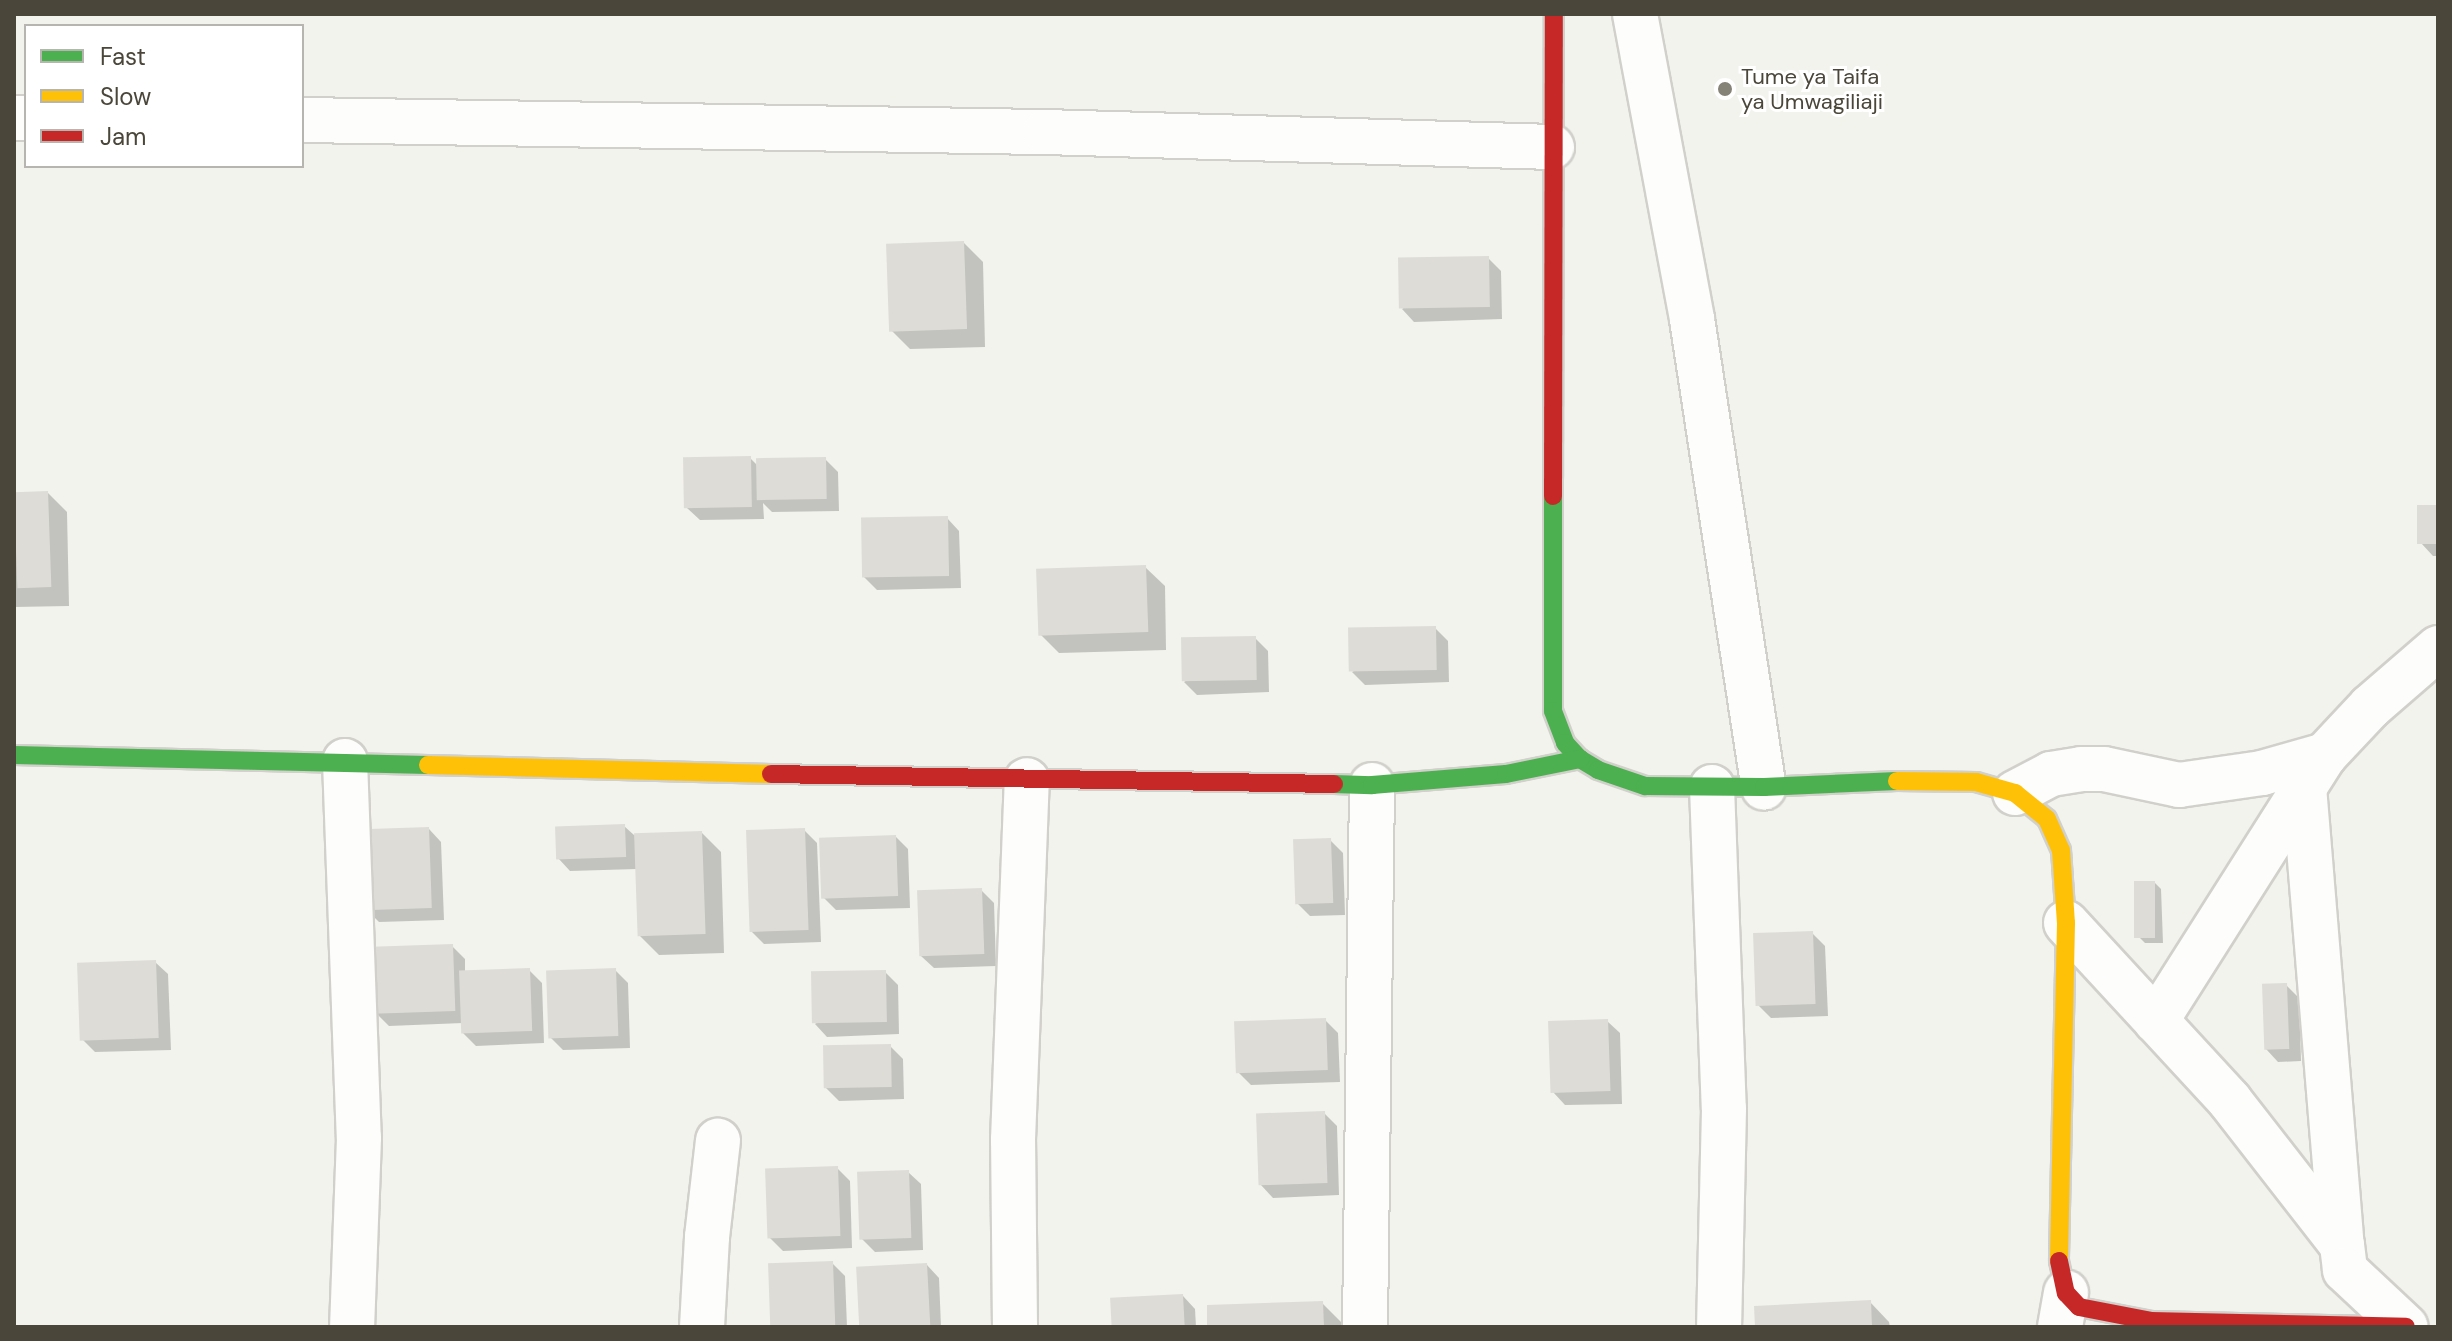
<!DOCTYPE html>
<style>
body{margin:0}
#map{position:relative;width:2452px;height:1341px;overflow:hidden;background:#f3f3ee;font-family:"DM Sans",sans-serif}
div>[style]{position:absolute}
.shadow>*{inset:0;background:#0003}
.building>*{inset:0;background:#dddcd6;transform-origin:0 0}
.roads{filter:drop-shadow(2px 0 #d1d0cb) drop-shadow(-2px 0 #d1d0cb) drop-shadow(0 2px #d1d0cb) drop-shadow(0 -2px #d1d0cb)}
.street>*{height:44px;margin:-22px;padding:0 22px;transform-origin:22px;border-radius:22px;background:#fdfdfc}
.fast>*{height:18px;margin:-9px;padding:0 9px;transform-origin:9px;border-radius:9px;background:#4caf50}
.slow>*{height:18px;margin:-9px;padding:0 9px;transform-origin:9px;border-radius:9px;background:#ffc107}
.jam>*{height:18px;margin:-9px;padding:0 9px;transform-origin:9px;border-radius:9px;background:#c62828}
.dots>*{width:22px;height:22px;translate:-50% -50%;box-sizing:border-box;border:4px solid #fff;border-radius:50%}
span{translate:-50% -50%;white-space:nowrap;text-align:center;line-height:1.15;-webkit-text-stroke:6px #fff;paint-order:stroke}
.poi-label{font-size:22px;color:#4a4639}
.left{translate:0 -50%;text-align:left}
.frame{position:absolute;inset:0;border:16px solid #4a4639;pointer-events:none}
.legend{position:absolute;left:24px;top:24px;width:280px;height:144px;box-sizing:border-box;background:#fff;border:2px solid #b7b5b0;margin:0;padding:10px 14px;list-style:none;font-size:24px;color:#4a4639}
.legend li{display:flex;align-items:center;gap:16px;height:40px}
.legend b{width:40px;border:2px solid #b7b5b0}
</style>
<div id="map">
<div class="shadow">
<div style="clip-path:polygon(964px 243px,983px 262px,985px 347px,910px 349px,891px 330px)"></div>
<div style="clip-path:polygon(1488px 258px,1501px 271px,1502px 319px,1414px 322px,1402px 309px)"></div>
<div style="clip-path:polygon(750px 458px,758px 466px,825px 459px,838px 472px,839px 511px,772px 512px,763px 503px,764px 519px,700px 520px,687px 508px)"></div>
<div style="clip-path:polygon(48px 493px,67px 512px,69px 606px,14px 607px,14px 494px)"></div>
<div style="clip-path:polygon(2438px 507px,2438px 556px,2433px 556px,2421px 543px)"></div>
<div style="clip-path:polygon(947px 518px,959px 531px,961px 588px,877px 590px,864px 577px)"></div>
<div style="clip-path:polygon(1145px 567px,1165px 586px,1166px 650px,1059px 653px,1040px 634px)"></div>
<div style="clip-path:polygon(1435px 628px,1448px 641px,1449px 682px,1365px 685px,1352px 672px)"></div>
<div style="clip-path:polygon(1255px 638px,1268px 651px,1269px 692px,1197px 695px,1184px 682px)"></div>
<div style="clip-path:polygon(624px 826px,634px 835px,702px 833px,721px 852px,724px 953px,659px 955px,640px 936px,637px 869px,570px 871px,558px 858px)"></div>
<div style="clip-path:polygon(429px 829px,441px 842px,444px 920px,379px 922px,366px 909px)"></div>
<div style="clip-path:polygon(804px 830px,817px 843px,821px 942px,764px 944px,751px 931px)"></div>
<div style="clip-path:polygon(896px 837px,908px 849px,910px 908px,836px 910px,824px 898px)"></div>
<div style="clip-path:polygon(1330px 840px,1343px 853px,1345px 915px,1310px 916px,1297px 903px)"></div>
<div style="clip-path:polygon(2155px 883px,2161px 889px,2163px 943px,2145px 943px,2139px 937px)"></div>
<div style="clip-path:polygon(981px 890px,994px 903px,996px 966px,934px 968px,921px 956px)"></div>
<div style="clip-path:polygon(1812px 933px,1825px 946px,1828px 1016px,1771px 1018px,1758px 1005px)"></div>
<div style="clip-path:polygon(452px 946px,465px 959px,465px 973px,529px 970px,542px 983px,544px 1043px,476px 1046px,463px 1033px,463px 1023px,389px 1026px,376px 1013px)"></div>
<div style="clip-path:polygon(155px 962px,168px 974px,171px 1050px,95px 1052px,82px 1039px)"></div>
<div style="clip-path:polygon(615px 970px,628px 983px,630px 1048px,563px 1050px,550px 1037px)"></div>
<div style="clip-path:polygon(885px 972px,898px 985px,899px 1034px,827px 1037px,815px 1024px)"></div>
<div style="clip-path:polygon(2286px 985px,2299px 998px,2301px 1061px,2278px 1062px,2266px 1049px)"></div>
<div style="clip-path:polygon(1325px 1020px,1338px 1033px,1340px 1082px,1251px 1085px,1238px 1072px)"></div>
<div style="clip-path:polygon(1607px 1021px,1620px 1033px,1622px 1104px,1565px 1105px,1553px 1092px)"></div>
<div style="clip-path:polygon(890px 1046px,903px 1059px,904px 1099px,839px 1101px,826px 1088px)"></div>
<div style="clip-path:polygon(1324px 1113px,1337px 1126px,1339px 1195px,1273px 1198px,1261px 1185px)"></div>
<div style="clip-path:polygon(837px 1168px,850px 1181px,852px 1248px,783px 1251px,770px 1238px)"></div>
<div style="clip-path:polygon(908px 1172px,921px 1184px,923px 1250px,875px 1252px,862px 1239px)"></div>
<div style="clip-path:polygon(832px 1263px,845px 1276px,847px 1327px,772px 1327px)"></div>
<div style="clip-path:polygon(927px 1265px,939px 1278px,941px 1327px,860px 1327px)"></div>
<div style="clip-path:polygon(1183px 1296px,1195px 1309px,1196px 1327px,1113px 1327px)"></div>
<div style="clip-path:polygon(1870px 1302px,1889px 1322px,1890px 1327px,1757px 1327px)"></div>
<div style="clip-path:polygon(1322px 1303px,1341px 1322px,1341px 1327px,1209px 1327px)"></div>
</div>
<div class="building">
<div style="left:964px;top:241px;width:88px;height:78px;rotate:88deg"></div>
<div style="left:1489px;top:256px;width:51px;height:91px;rotate:89deg"></div>
<div style="left:751px;top:456px;width:51px;height:68px;rotate:89deg"></div>
<div style="left:826px;top:457px;width:42px;height:70px;rotate:89deg"></div>
<div style="left:48px;top:491px;width:96px;height:34px;rotate:88deg"></div>
<div style="left:2417px;top:505px;width:21px;height:39px"></div>
<div style="left:948px;top:516px;width:60px;height:87px;rotate:89deg"></div>
<div style="left:1146px;top:565px;width:67px;height:110px;rotate:88deg"></div>
<div style="left:1436px;top:626px;width:44px;height:88px;rotate:89deg"></div>
<div style="left:1256px;top:636px;width:44px;height:75px;rotate:89deg"></div>
<div style="left:625px;top:824px;width:33px;height:70px;rotate:88deg"></div>
<div style="left:429px;top:827px;width:81px;height:67px;rotate:88deg"></div>
<div style="left:805px;top:828px;width:102px;height:59px;rotate:88deg"></div>
<div style="left:702px;top:831px;width:103px;height:68px;rotate:88deg"></div>
<div style="left:896px;top:835px;width:61px;height:77px;rotate:88deg"></div>
<div style="left:1331px;top:838px;width:65px;height:38px;rotate:88deg"></div>
<div style="left:2134px;top:881px;width:21px;height:57px"></div>
<div style="left:982px;top:888px;width:66px;height:65px;rotate:88deg"></div>
<div style="left:1813px;top:931px;width:73px;height:60px;rotate:88deg"></div>
<div style="left:453px;top:944px;width:67px;height:81px;rotate:88deg"></div>
<div style="left:156px;top:960px;width:78px;height:79px;rotate:88deg"></div>
<div style="left:530px;top:968px;width:63px;height:71px;rotate:88deg"></div>
<div style="left:616px;top:968px;width:68px;height:70px;rotate:88deg"></div>
<div style="left:886px;top:970px;width:52px;height:75px;rotate:89deg"></div>
<div style="left:2287px;top:983px;width:66px;height:25px;rotate:88deg"></div>
<div style="left:1326px;top:1018px;width:52px;height:92px;rotate:88deg"></div>
<div style="left:1608px;top:1019px;width:72px;height:60px;rotate:88deg"></div>
<div style="left:891px;top:1044px;width:43px;height:68px;rotate:89deg"></div>
<div style="left:1325px;top:1111px;width:72px;height:69px;rotate:88deg"></div>
<div style="left:838px;top:1166px;width:70px;height:73px;rotate:88deg"></div>
<div style="left:909px;top:1170px;width:68px;height:52px;rotate:88deg"></div>
<div style="left:833px;top:1261px;width:66px;height:65px;rotate:88deg"></div>
<div style="left:927px;top:1263px;width:64px;height:71px;rotate:87deg"></div>
<div style="left:1183px;top:1294px;width:33px;height:73px;rotate:87deg"></div>
<div style="clip-path:polygon(1871px 1300px,1872px 1327px,1755px 1327px,1754px 1306px)"></div>
<div style="clip-path:polygon(1323px 1301px,1324px 1327px,1207px 1327px,1207px 1305px)"></div>
</div>
<div class="roads">
<div class="street">
<div style="left:1635px;top:14px;width:310px;rotate:79.4deg"></div>
<div style="left:1692px;top:319px;width:474px;rotate:81.3deg"></div>
<div style="left:14px;top:118px;width:12px"></div>
<div style="left:302px;top:120px;width:743px;rotate:0.93deg"></div>
<div style="left:1045px;top:132px;width:507px;rotate:1.69deg"></div>
<div style="left:345px;top:761px;width:377px;rotate:87.9deg"></div>
<div style="left:359px;top:1138px;width:189px;rotate:92.1deg"></div>
<div style="left:1712px;top:787px;width:322px;rotate:87.9deg"></div>
<div style="left:1724px;top:1109px;width:218px;rotate:91.3deg"></div>
<div style="left:2304px;top:787px;width:460px;rotate:85.3deg"></div>
<div style="left:2015px;top:793px;width:41px;rotate:-27.8deg"></div>
<div style="left:2051px;top:774px;width:30px;rotate:-9deg"></div>
<div style="left:2081px;top:769px;width:23px"></div>
<div style="left:2104px;top:769px;width:77px;rotate:12deg"></div>
<div style="left:2179px;top:785px;width:84px;rotate:-8.2deg"></div>
<div style="left:2262px;top:773px;width:66px;rotate:-15.9deg"></div>
<div style="left:2066px;top:923px;width:242px;rotate:47.3deg"></div>
<div style="left:2230px;top:1101px;width:182px;rotate:52.1deg"></div>
<div style="left:2342px;top:1245px;width:25px;rotate:83deg"></div>
<div style="left:2345px;top:1270px;width:83px;rotate:43.1deg"></div>
<div style="left:2156px;top:1021px;width:315px;rotate:-57.6deg"></div>
<div style="left:2325px;top:755px;width:66px;rotate:-46.8deg"></div>
<div style="left:2370px;top:707px;width:90px;rotate:-40.9deg"></div>
<div style="left:702px;top:1327px;width:90px;rotate:-86.8deg"></div>
<div style="left:707px;top:1237px;width:97px;rotate:-83.5deg"></div>
<div style="left:1015px;top:1327px;width:187px;rotate:-90.6deg"></div>
<div style="left:1013px;top:1140px;width:360px;rotate:-87.8deg"></div>
<div style="left:1365px;top:1327px;width:542px;rotate:-89.26deg"></div>
<div style="left:2060px;top:1327px;width:35px;rotate:-80deg"></div>
</div>
<div class="fast">
<div style="left:1553px;top:496px;width:215px;rotate:90deg"></div>
<div style="left:1553px;top:711px;width:34px;rotate:69deg"></div>
<div style="left:1565px;top:743px;width:22px;rotate:47deg"></div>
<div style="left:1580px;top:759px;width:21px;rotate:31deg"></div>
<div style="left:1598px;top:770px;width:50px;rotate:18.8deg"></div>
<div style="left:1645px;top:786px;width:119px;rotate:0.5deg"></div>
<div style="left:1764px;top:787px;width:133px;rotate:-2.6deg"></div>
<div style="left:14px;top:755px;width:414px;rotate:1.4deg"></div>
<div style="left:1334px;top:784px;width:38px;rotate:2deg"></div>
<div style="left:1372px;top:785px;width:134px;rotate:-4.7deg"></div>
<div style="left:1506px;top:774px;width:76px;rotate:-11.5deg"></div>
</div>
<div class="slow">
<div style="left:428px;top:765px;width:343px;rotate:1.5deg"></div>
<div style="left:1897px;top:781px;width:79px;rotate:0.7deg"></div>
<div style="left:1976px;top:782px;width:41px;rotate:15.8deg"></div>
<div style="left:2015px;top:793px;width:41px;rotate:39.1deg"></div>
<div style="left:2047px;top:819px;width:34px;rotate:66deg"></div>
<div style="left:2061px;top:850px;width:73px;rotate:86.1deg"></div>
<div style="left:2066px;top:923px;width:338px;rotate:91.2deg"></div>
</div>
<div class="jam">
<div style="left:1553px;top:496px;width:482px;rotate:-89.9deg"></div>
<div style="left:771px;top:774px;width:563px;rotate:1.02deg"></div>
<div style="left:2059px;top:1261px;width:33px;rotate:78deg"></div>
<div style="left:2066px;top:1293px;width:19px;rotate:47deg"></div>
<div style="left:2079px;top:1307px;width:73px;rotate:11deg"></div>
<div style="left:2151px;top:1321px;width:255px;rotate:1.3deg"></div>
</div>
</div>
<div class="dots">
<div style="left:1725px;top:89px;background:#858378"></div>
</div>
<div class="poi-label">
<span class="left" style="left:1741px;top:89px">Tume ya Taifa<br>ya Umwagiliaji</span>
</div>
<div class="frame"></div>
<ul class="legend">
<li><b style="height:10px;background:#4caf50"></b>Fast</li>
<li><b style="height:10px;background:#ffc107"></b>Slow</li>
<li><b style="height:10px;background:#c62828"></b>Jam</li>
</ul>
</div>
